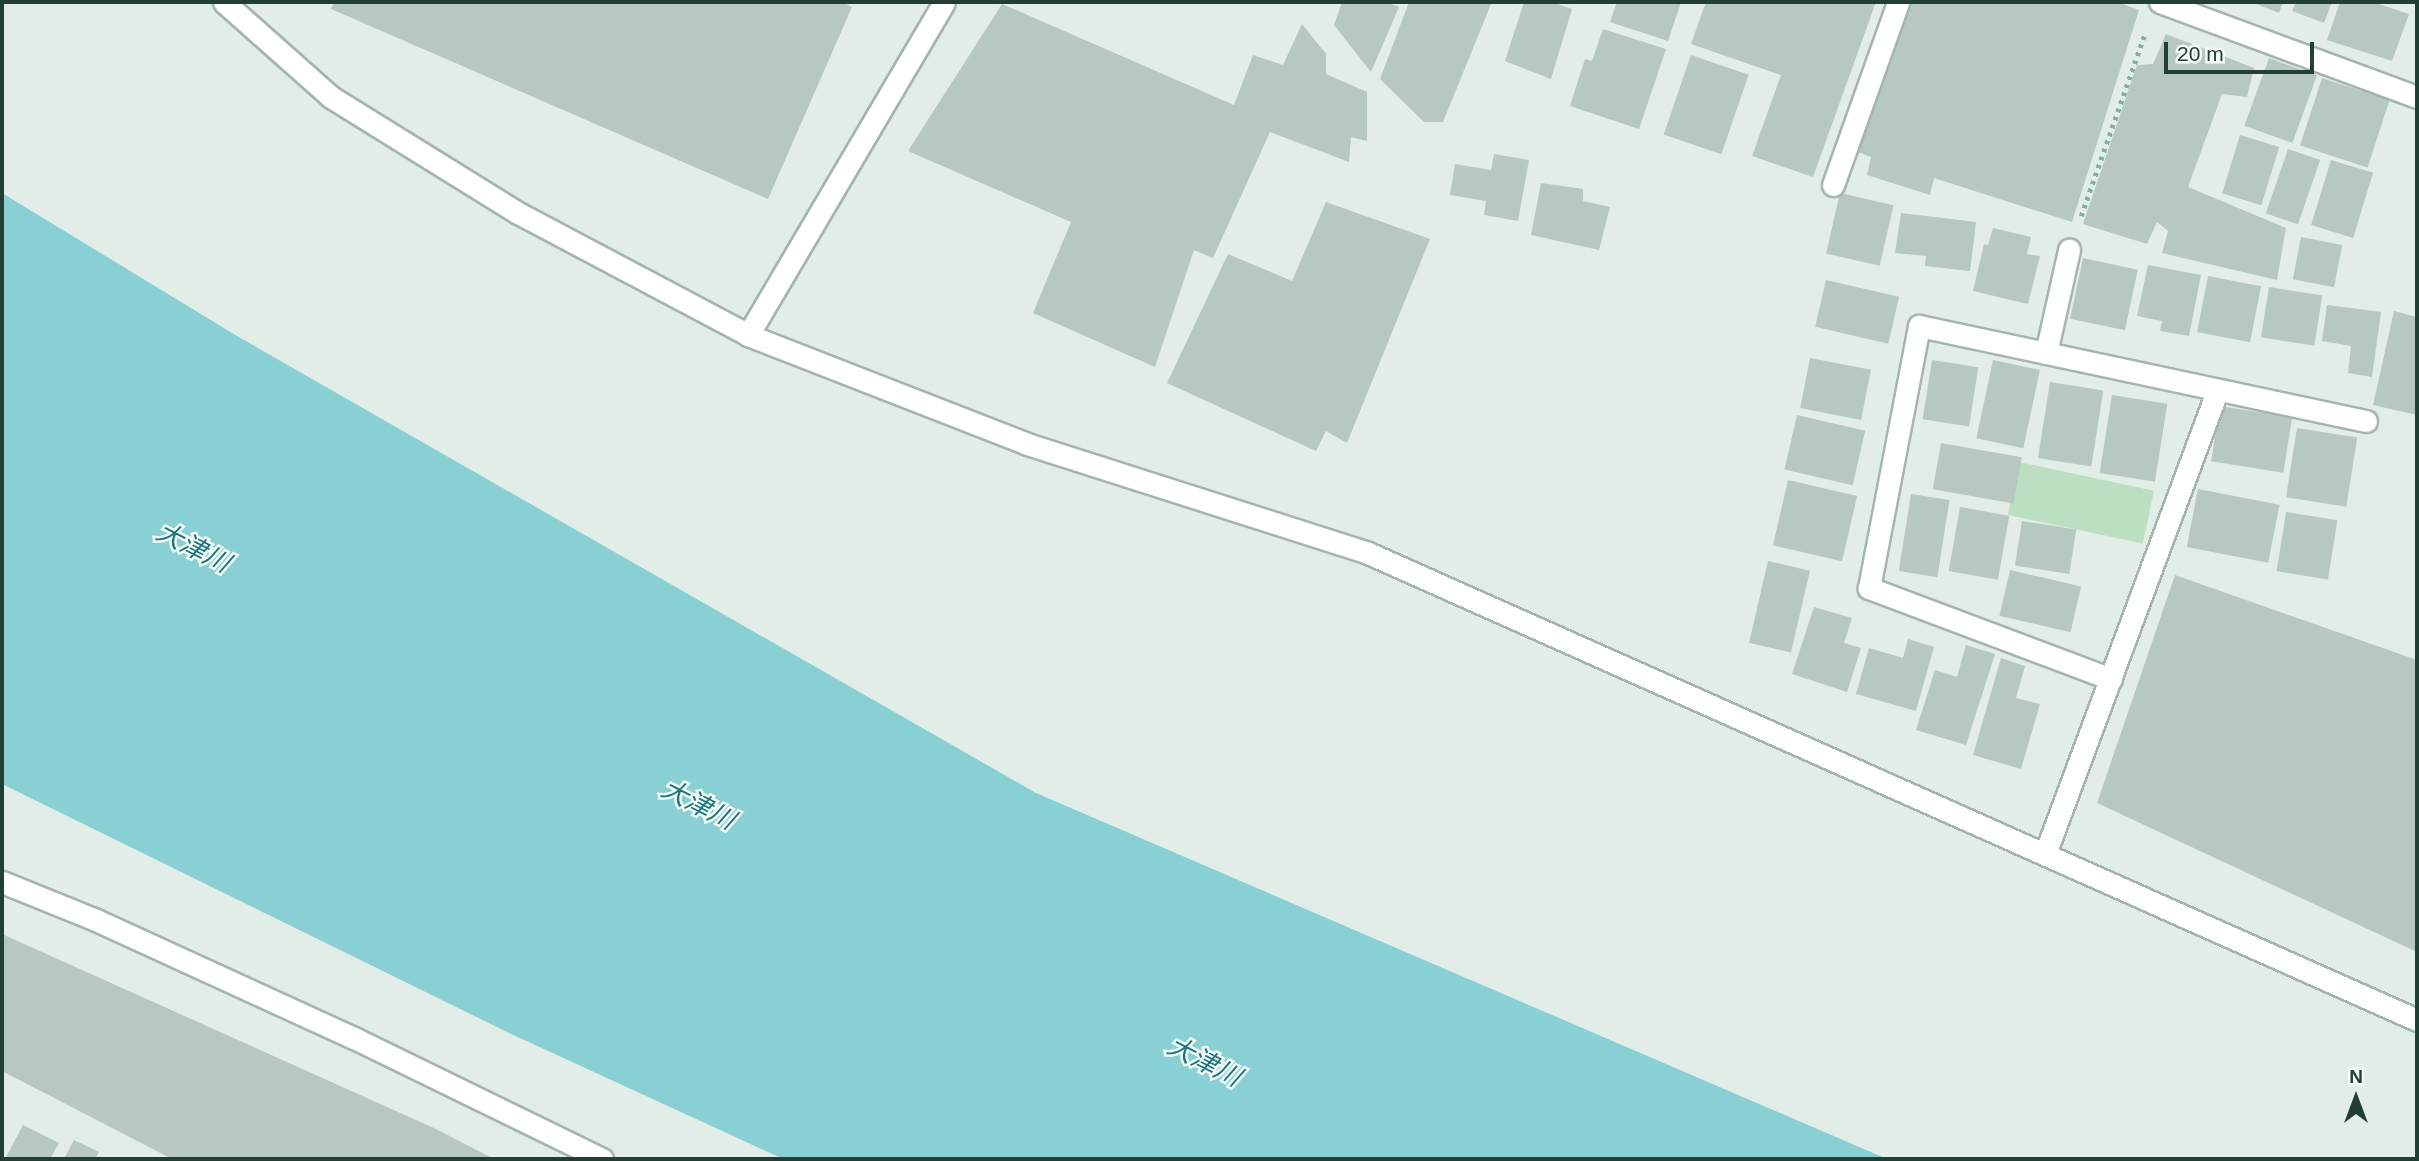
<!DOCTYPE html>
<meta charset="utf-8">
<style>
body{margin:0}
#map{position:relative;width:2419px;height:1161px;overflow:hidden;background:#e2ede7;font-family:Helvetica,"Noto Sans JP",sans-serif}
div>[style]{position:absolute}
.green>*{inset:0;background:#badfc1;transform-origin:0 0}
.water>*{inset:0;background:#88d0d4}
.building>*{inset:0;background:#b7c8c0;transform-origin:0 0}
.path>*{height:4.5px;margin-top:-2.25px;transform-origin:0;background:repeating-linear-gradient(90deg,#81b29e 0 3.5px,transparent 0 8.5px)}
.roads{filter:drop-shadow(2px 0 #a4b5ae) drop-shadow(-2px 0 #a4b5ae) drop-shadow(0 2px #a4b5ae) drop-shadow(0 -2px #a4b5ae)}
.street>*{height:21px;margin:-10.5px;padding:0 10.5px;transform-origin:10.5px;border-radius:10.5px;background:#fff}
.secondary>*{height:21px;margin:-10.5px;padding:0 10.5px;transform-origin:10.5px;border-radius:10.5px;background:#fff}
span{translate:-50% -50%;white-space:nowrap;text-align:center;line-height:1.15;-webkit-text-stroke:5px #f3f9f5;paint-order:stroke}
.water-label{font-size:26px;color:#18767e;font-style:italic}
.frame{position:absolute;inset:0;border:4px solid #213f34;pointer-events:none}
.north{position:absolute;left:2321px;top:1063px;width:70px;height:70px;-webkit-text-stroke:5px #f3f9f5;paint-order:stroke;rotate:0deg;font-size:19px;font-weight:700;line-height:28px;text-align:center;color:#213f34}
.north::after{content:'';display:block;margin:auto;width:24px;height:32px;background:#213f34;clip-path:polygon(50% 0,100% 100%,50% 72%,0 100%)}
.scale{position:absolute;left:2164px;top:42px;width:150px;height:32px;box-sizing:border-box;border:4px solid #213f34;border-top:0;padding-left:9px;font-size:21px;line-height:24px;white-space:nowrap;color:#213f34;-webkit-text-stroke:5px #f3f9f5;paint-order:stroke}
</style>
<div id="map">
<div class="green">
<div style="left:2019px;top:462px;width:138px;height:54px;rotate:12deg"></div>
</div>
<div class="water">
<div style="clip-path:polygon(2px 193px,237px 336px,1036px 793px,1887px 1159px,783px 1159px,507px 1032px,2px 784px)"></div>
</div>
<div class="building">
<div style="clip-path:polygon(334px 2px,842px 2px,852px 7px,768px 199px,331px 9px)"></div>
<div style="clip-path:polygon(1342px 2px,1386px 2px,1399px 7px,1371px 72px,1334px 25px)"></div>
<div style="clip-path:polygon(1409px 2px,1491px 4px,1443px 122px,1424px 122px,1380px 79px)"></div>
<div style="clip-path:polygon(1524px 2px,1552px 2px,1572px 9px,1551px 79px,1505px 61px)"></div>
<div style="clip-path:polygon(1617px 2px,1681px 2px,1668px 41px,1610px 22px)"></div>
<div style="clip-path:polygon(1706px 2px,1876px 2px,1813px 177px,1752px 156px,1781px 75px,1691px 44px)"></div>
<div style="clip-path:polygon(1907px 2px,2117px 2px,2139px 10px,2072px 222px,1934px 178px,1930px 195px,1867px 175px,1871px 157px,1855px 151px)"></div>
<div style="clip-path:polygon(2251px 2px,2283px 2px,2279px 13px)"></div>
<div style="clip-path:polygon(2296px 2px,2332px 2px,2324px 23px,2292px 11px)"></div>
<div style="clip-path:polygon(2340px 2px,2373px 2px,2409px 14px,2392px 61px,2327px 40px)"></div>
<div style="clip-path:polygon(1002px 4px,1234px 105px,1253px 55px,1283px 65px,1302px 24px,1326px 54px,1326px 74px,1367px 92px,1367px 141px,1351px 137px,1349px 162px,1270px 132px,1213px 258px,1194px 250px,1155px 367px,1033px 313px,1071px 222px,908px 151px)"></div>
<div style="clip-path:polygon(1603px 29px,1666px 49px,1639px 129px,1570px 106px,1585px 59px,1592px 61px)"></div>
<div style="clip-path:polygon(2166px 34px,2254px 68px,2247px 97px,2222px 94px,2188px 187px,2286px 228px,2277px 280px,2162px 253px,2168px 231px,2157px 222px,2147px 244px,2083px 224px,2137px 65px,2153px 64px)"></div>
<div style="left:1691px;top:55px;width:61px;height:84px;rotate:19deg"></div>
<div style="left:2269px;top:58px;width:51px;height:72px;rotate:20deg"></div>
<div style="left:2322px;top:78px;width:71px;height:71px;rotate:18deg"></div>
<div style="left:2240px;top:135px;width:41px;height:61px;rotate:17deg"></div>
<div style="left:2288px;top:149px;width:34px;height:68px;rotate:19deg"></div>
<div style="clip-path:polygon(1494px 154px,1529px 160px,1518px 221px,1484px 215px,1486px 201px,1450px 195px,1455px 164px,1491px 170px)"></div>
<div style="left:2331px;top:160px;width:44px;height:68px;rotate:17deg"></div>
<div style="clip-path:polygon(1541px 183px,1583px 189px,1583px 201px,1610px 207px,1599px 250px,1531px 235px)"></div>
<div style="left:1840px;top:193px;width:55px;height:62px;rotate:13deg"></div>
<div style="clip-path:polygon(1326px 202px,1430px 239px,1347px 443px,1326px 431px,1316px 451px,1167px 383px,1228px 254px,1292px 281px)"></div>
<div style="clip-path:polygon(1901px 213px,1976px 222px,1970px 271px,1925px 266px,1926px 256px,1895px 253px)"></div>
<div style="clip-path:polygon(1993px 228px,2031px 237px,2027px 254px,2040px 256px,2028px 304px,1973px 291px,1984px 244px,1988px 245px)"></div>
<div style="left:2301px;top:237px;width:42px;height:43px;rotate:11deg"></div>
<div style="left:2083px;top:258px;width:56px;height:62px;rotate:12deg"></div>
<div style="clip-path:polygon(2148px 265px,2201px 275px,2189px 336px,2160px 331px,2162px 321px,2137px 316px)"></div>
<div style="left:2208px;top:276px;width:54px;height:57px;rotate:11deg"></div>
<div style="left:1826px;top:280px;width:75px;height:48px;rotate:13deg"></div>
<div style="left:2269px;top:287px;width:54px;height:51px;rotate:9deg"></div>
<div style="clip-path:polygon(2327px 305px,2381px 312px,2372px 377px,2348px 373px,2351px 346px,2322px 341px)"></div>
<div style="clip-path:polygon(2394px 311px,2417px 317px,2417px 415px,2373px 405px)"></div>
<div style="left:1810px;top:358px;width:62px;height:51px;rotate:11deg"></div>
<div style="left:1932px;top:360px;width:47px;height:60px;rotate:9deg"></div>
<div style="left:1993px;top:360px;width:48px;height:80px;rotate:12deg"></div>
<div style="left:2050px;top:382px;width:54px;height:77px;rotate:9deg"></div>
<div style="left:2112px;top:395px;width:56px;height:79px;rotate:9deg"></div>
<div style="left:2220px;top:406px;width:73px;height:56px;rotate:9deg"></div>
<div style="left:1797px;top:415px;width:70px;height:56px;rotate:13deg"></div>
<div style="left:2297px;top:428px;width:61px;height:70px;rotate:9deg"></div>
<div style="left:1941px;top:443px;width:82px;height:47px;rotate:10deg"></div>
<div style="left:1788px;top:480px;width:71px;height:67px;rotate:13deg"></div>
<div style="left:2198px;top:489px;width:83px;height:59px;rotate:11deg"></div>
<div style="left:1911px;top:494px;width:39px;height:78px;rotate:9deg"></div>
<div style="left:1960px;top:507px;width:50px;height:65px;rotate:10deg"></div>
<div style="left:2286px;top:512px;width:52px;height:60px;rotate:9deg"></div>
<div style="left:2022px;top:521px;width:55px;height:45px;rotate:9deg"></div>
<div style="left:1768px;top:561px;width:43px;height:84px;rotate:13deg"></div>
<div style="left:2010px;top:570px;width:73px;height:47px;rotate:13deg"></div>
<div style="clip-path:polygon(2175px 575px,2417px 660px,2417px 952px,2097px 803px)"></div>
<div style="clip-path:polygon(1814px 607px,1852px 618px,1844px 643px,1861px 648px,1847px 692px,1792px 674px)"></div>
<div style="clip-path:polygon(1908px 639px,1934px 647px,1916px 711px,1856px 694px,1869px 648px,1903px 658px)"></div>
<div style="clip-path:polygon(1966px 645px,1995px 654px,1966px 745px,1916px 730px,1935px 670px,1957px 677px)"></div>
<div style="clip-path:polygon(2001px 658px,2025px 666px,2016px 698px,2040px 704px,2021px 769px,1973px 755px)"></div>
<div style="clip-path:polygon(2px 934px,436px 1129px,494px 1159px,172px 1159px,2px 1071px)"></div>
<div style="clip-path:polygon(23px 1125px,59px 1143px,50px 1159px,5px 1159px)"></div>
<div style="clip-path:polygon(74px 1140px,99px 1152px,95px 1159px,64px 1159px)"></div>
</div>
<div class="path">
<div style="left:2081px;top:216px;width:194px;rotate:-70.7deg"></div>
</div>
<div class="roads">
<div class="street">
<div style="left:2160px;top:2px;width:274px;rotate:20.3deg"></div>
<div style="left:1833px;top:185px;width:194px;rotate:-70.4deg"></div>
<div style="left:748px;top:335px;width:386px;rotate:-59.5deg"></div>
<div style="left:2046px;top:353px;width:106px;rotate:-77.4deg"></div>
<div style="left:2111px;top:679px;width:259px;rotate:-159.4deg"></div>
<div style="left:1869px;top:588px;width:267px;rotate:-79.2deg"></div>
<div style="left:1919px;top:326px;width:457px;rotate:12deg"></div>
<div style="left:2045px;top:854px;width:495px;rotate:-69.6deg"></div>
<div style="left:2px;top:882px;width:101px;rotate:22deg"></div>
<div style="left:96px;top:920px;width:284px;rotate:24.6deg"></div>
<div style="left:354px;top:1038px;width:276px;rotate:26deg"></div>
</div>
<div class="secondary">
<div style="left:224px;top:2px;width:143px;rotate:41.6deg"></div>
<div style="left:331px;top:97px;width:220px;rotate:31.8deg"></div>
<div style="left:518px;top:213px;width:260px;rotate:27.9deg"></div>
<div style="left:748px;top:335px;width:300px;rotate:21.3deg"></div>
<div style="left:1027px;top:444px;width:358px;rotate:17.7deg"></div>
<div style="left:1368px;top:553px;width:1148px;rotate:24deg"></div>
</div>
</div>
<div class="water-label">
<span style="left:193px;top:548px;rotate:27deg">大津川</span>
<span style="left:698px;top:805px;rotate:27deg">大津川</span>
<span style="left:1204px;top:1062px;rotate:27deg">大津川</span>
</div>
<div class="frame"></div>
<div class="north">N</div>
<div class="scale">20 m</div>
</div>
